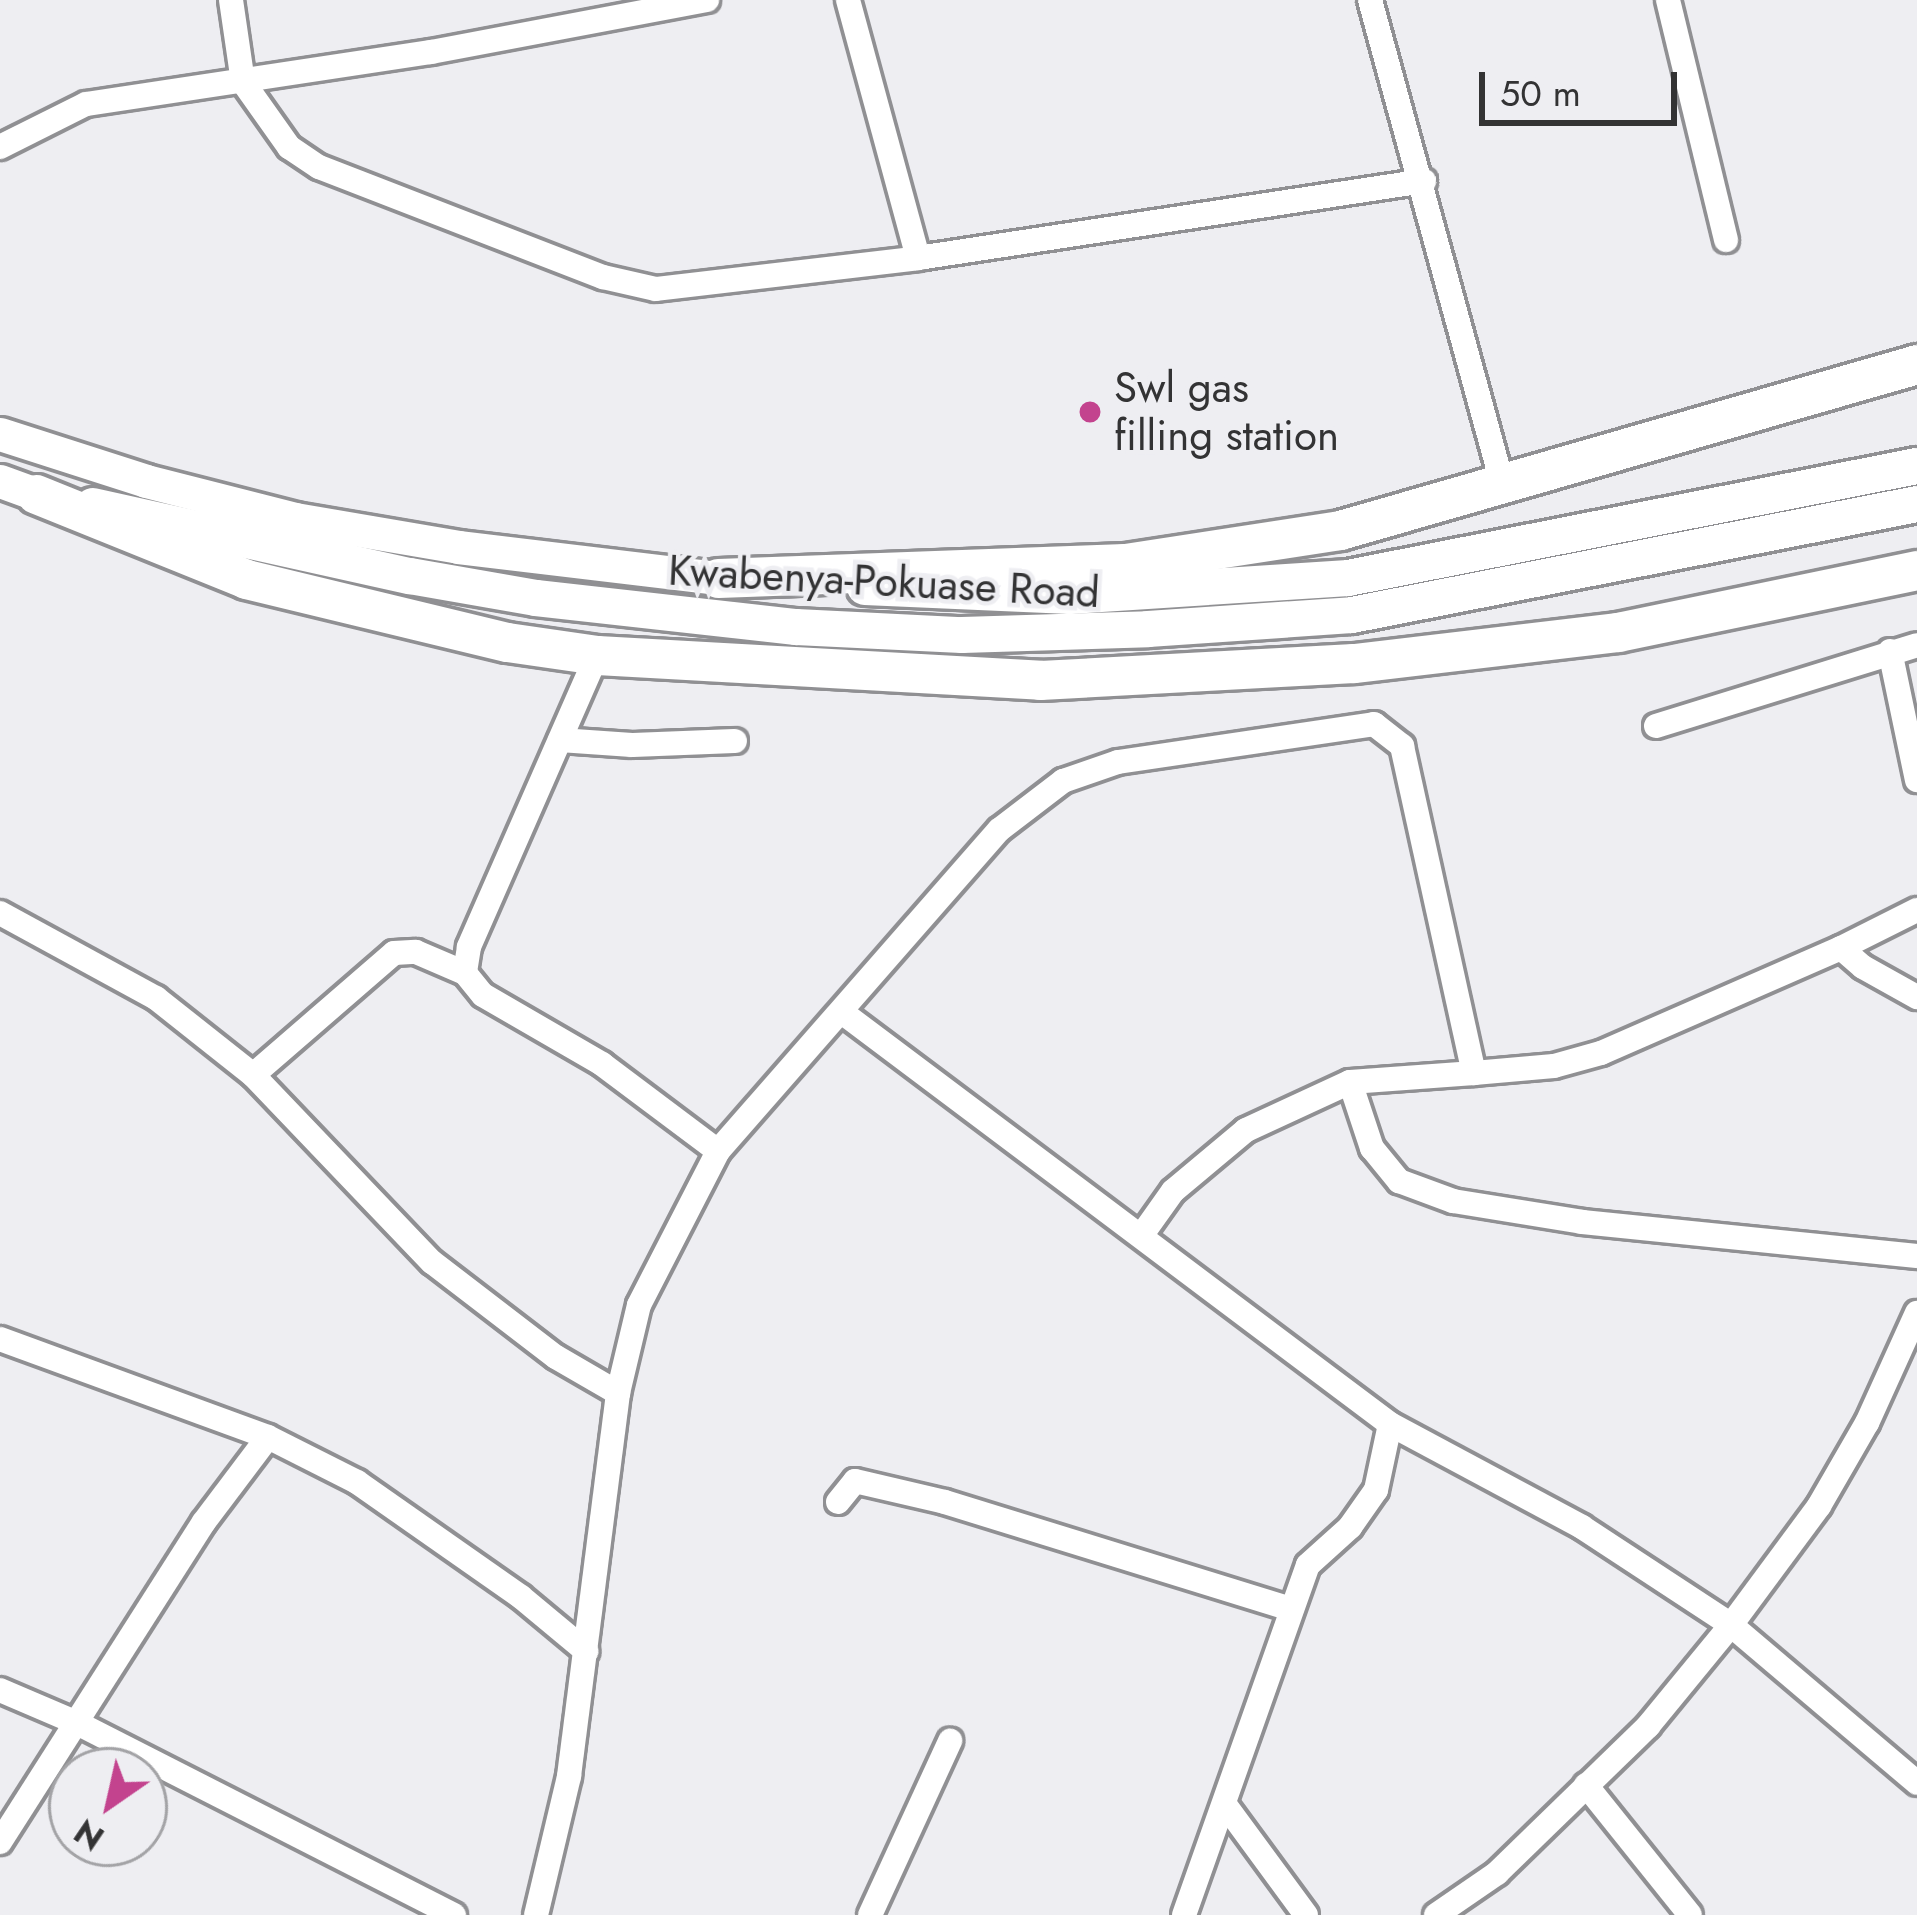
<!DOCTYPE html>
<style>
body{margin:0}
#map{position:relative;width:1917px;height:1915px;overflow:hidden;background:#eeeef2;font-family:Jost,sans-serif}
div>[style]{position:absolute}
.roads{filter:drop-shadow(3px 0 #909093) drop-shadow(-3px 0 #909093) drop-shadow(0 3px #909093) drop-shadow(0 -3px #909093)}
.minor>*{height:24px;margin:-12px;padding:0 12px;transform-origin:12px;border-radius:12px;background:#fff}
.secondary>*{height:33px;margin:-16.5px;padding:0 16.5px;transform-origin:16.5px;border-radius:16.5px;background:#fff}
.primary>*{height:36px;margin:-18px;padding:0 18px;transform-origin:18px;border-radius:18px;background:#fff}
.trunk>*{height:39px;margin:-19.5px;padding:0 19.5px;transform-origin:19.5px;border-radius:19.5px;background:#fff}
.dots>*{width:33px;height:33px;translate:-50% -50%;box-sizing:border-box;border:6px solid #eeeef2;border-radius:50%}
span{translate:-50% -50%;white-space:nowrap;text-align:center;line-height:1.15;-webkit-text-stroke:9px #eeeef2;paint-order:stroke}
.poi-label{font-size:42px;color:#333334}
.left{translate:0 -50%;text-align:left}
.street-label{font-size:42px;color:#333334}
.north{position:absolute;left:48px;top:1747px;width:120px;height:120px;box-sizing:border-box;background:#eeeef2;border:3px solid #a3a3a6;border-radius:50%;rotate:214deg;font-size:33px;font-weight:700;line-height:48px;text-align:center;color:#333334}
.north::after{content:'';display:block;margin:auto;width:42px;height:54px;background:#c3438e;clip-path:polygon(50% 0,100% 100%,50% 72%,0 100%)}
.scale{position:absolute;left:1479px;top:72px;width:198px;height:54px;box-sizing:border-box;border:6px solid #333334;border-top:0;padding-left:15px;font-size:36px;line-height:42px;white-space:nowrap;color:#333334;-webkit-text-stroke:9px #eeeef2;paint-order:stroke}
</style>
<div id="map">
<div class="roads">
<div class="minor">
<div style="left:231px;top:0;width:83px;rotate:81.7deg"></div>
<div style="left:243px;top:82px;width:80px;rotate:54.7deg"></div>
<div style="left:289px;top:147px;width:36px;rotate:34deg"></div>
<div style="left:319px;top:167px;width:305px;rotate:21.2deg"></div>
<div style="left:603px;top:277px;width:54px;rotate:12.8deg"></div>
<div style="left:656px;top:289px;width:264px;rotate:-6.7deg"></div>
<div style="left:918px;top:258px;width:512px;rotate:-8.65deg"></div>
<div style="left:848px;top:0;width:267px;rotate:74.8deg"></div>
<div style="left:1370px;top:0;width:500px;rotate:74.7deg"></div>
<div style="left:1668px;top:0;width:247px;rotate:76.4deg"></div>
<div style="left:0;top:147px;width:96px;rotate:-26.6deg"></div>
<div style="left:86px;top:104px;width:349px;rotate:-8.6deg"></div>
<div style="left:431px;top:52px;width:281px;rotate:-10.7deg"></div>
<div style="left:1890px;top:651px;width:132px;rotate:78.2deg"></div>
<div style="left:597px;top:655px;width:319px;rotate:113.7deg"></div>
<div style="left:469px;top:947px;width:26px;rotate:99deg"></div>
<div style="left:465px;top:973px;width:28px;rotate:51deg"></div>
<div style="left:483px;top:995px;width:138px;rotate:30.1deg"></div>
<div style="left:602px;top:1064px;width:145px;rotate:36.9deg"></div>
<div style="left:1656px;top:726px;width:273px;rotate:-17.2deg"></div>
<div style="left:560px;top:740px;width:72px;rotate:4deg"></div>
<div style="left:632px;top:745px;width:103px;rotate:-2.2deg"></div>
<div style="left:0;top:913px;width:178px;rotate:28.6deg"></div>
<div style="left:156px;top:998px;width:124px;rotate:38.4deg"></div>
<div style="left:253px;top:1075px;width:259px;rotate:46.3deg"></div>
<div style="left:432px;top:1262px;width:156px;rotate:37.5deg"></div>
<div style="left:556px;top:1357px;width:72px;rotate:30.1deg"></div>
<div style="left:1841px;top:948px;width:85px;rotate:-26.6deg"></div>
<div style="left:843px;top:1013px;width:684px;rotate:36.92deg"></div>
<div style="left:1390px;top:1424px;width:218px;rotate:28.2deg"></div>
<div style="left:1582px;top:1527px;width:178px;rotate:33.3deg"></div>
<div style="left:1731px;top:1625px;width:244px;rotate:40.3deg"></div>
<div style="left:1474px;top:1073px;width:80px;rotate:-5deg"></div>
<div style="left:1554px;top:1066px;width:49px;rotate:-15.5deg"></div>
<div style="left:1601px;top:1053px;width:262px;rotate:-23.6deg"></div>
<div style="left:1841px;top:948px;width:29px;rotate:41deg"></div>
<div style="left:1863px;top:967px;width:62px;rotate:29.1deg"></div>
<div style="left:253px;top:1075px;width:186px;rotate:-40.9deg"></div>
<div style="left:394px;top:953px;width:22px;rotate:-3deg"></div>
<div style="left:416px;top:952px;width:53px;rotate:23.2deg"></div>
<div style="left:1350px;top:1082px;width:70px;rotate:71.6deg"></div>
<div style="left:1372px;top:1148px;width:43px;rotate:50.7deg"></div>
<div style="left:1399px;top:1181px;width:58px;rotate:20.3deg"></div>
<div style="left:1453px;top:1201px;width:131px;rotate:9.2deg"></div>
<div style="left:1582px;top:1222px;width:337px;rotate:5.8deg"></div>
<div style="left:0;top:1339px;width:285px;rotate:20.1deg"></div>
<div style="left:268px;top:1437px;width:100px;rotate:26.8deg"></div>
<div style="left:357px;top:1482px;width:200px;rotate:35deg"></div>
<div style="left:521px;top:1597px;width:85px;rotate:39.7deg"></div>
<div style="left:838px;top:1502px;width:27px;rotate:-51deg"></div>
<div style="left:855px;top:1481px;width:92px;rotate:13.1deg"></div>
<div style="left:945px;top:1502px;width:361px;rotate:17.2deg"></div>
<div style="left:0;top:1690px;width:84px;rotate:23.2deg"></div>
<div style="left:77px;top:1723px;width:423px;rotate:27deg"></div>
<div style="left:1586px;top:1785px;width:166px;rotate:51.3deg"></div>
<div style="left:1226px;top:1806px;width:135px;rotate:53.7deg"></div>
<div style="left:0;top:1842px;width:379px;rotate:-57.5deg"></div>
<div style="left:204px;top:1522px;width:106px;rotate:-53deg"></div>
<div style="left:536px;top:1915px;width:143px;rotate:-76.6deg"></div>
<div style="left:569px;top:1776px;width:386px;rotate:-82.7deg"></div>
<div style="left:618px;top:1393px;width:90px;rotate:-76.6deg"></div>
<div style="left:639px;top:1305px;width:173px;rotate:-62.8deg"></div>
<div style="left:718px;top:1151px;width:427px;rotate:-48.8deg"></div>
<div style="left:999px;top:830px;width:81px;rotate:-37.4deg"></div>
<div style="left:1063px;top:781px;width:58px;rotate:-19.1deg"></div>
<div style="left:1118px;top:762px;width:259px;rotate:-8.4deg"></div>
<div style="left:1374px;top:724px;width:36px;rotate:38deg"></div>
<div style="left:1402px;top:746px;width:335px;rotate:77.6deg"></div>
<div style="left:1474px;top:1073px;width:124px;rotate:175.8deg"></div>
<div style="left:1350px;top:1082px;width:115px;rotate:155.2deg"></div>
<div style="left:1246px;top:1130px;width:95px;rotate:140.1deg"></div>
<div style="left:1173px;top:1191px;width:55px;rotate:125.4deg"></div>
<div style="left:870px;top:1915px;width:192px;rotate:-65.3deg"></div>
<div style="left:1184px;top:1915px;width:371px;rotate:-70.5deg"></div>
<div style="left:1308px;top:1565px;width:57px;rotate:-42.1deg"></div>
<div style="left:1350px;top:1527px;width:45px;rotate:-54.9deg"></div>
<div style="left:1376px;top:1490px;width:67px;rotate:-78deg"></div>
<div style="left:1436px;top:1915px;width:74px;rotate:-34.5deg"></div>
<div style="left:1497px;top:1873px;width:211px;rotate:-44.2deg"></div>
<div style="left:1648px;top:1726px;width:131px;rotate:-50.6deg"></div>
<div style="left:1731px;top:1625px;width:148px;rotate:-53.5deg"></div>
<div style="left:1819px;top:1506px;width:96px;rotate:-60deg"></div>
<div style="left:1867px;top:1423px;width:121px;rotate:-65.6deg"></div>
</div>
<div class="secondary">
<div style="left:0;top:434px;width:153px;rotate:17.8deg"></div>
<div style="left:146px;top:481px;width:154px;rotate:14.3deg"></div>
<div style="left:295px;top:519px;width:165px;rotate:9.7deg"></div>
<div style="left:458px;top:547px;width:262px;rotate:6.8deg"></div>
<div style="left:0;top:481px;width:38px;rotate:20deg"></div>
</div>
<div class="primary">
<div style="left:93px;top:506px;width:325px;rotate:12.5deg"></div>
<div style="left:410px;top:576px;width:128px;rotate:9.9deg"></div>
<div style="left:536px;top:598px;width:262px;rotate:6.4deg"></div>
<div style="left:796px;top:627px;width:166px;rotate:2.8deg"></div>
<div style="left:962px;top:635px;width:186px;rotate:-1.8deg"></div>
<div style="left:1148px;top:629px;width:204px;rotate:-3.9deg"></div>
<div style="left:1352px;top:615px;width:576px;rotate:-11.11deg"></div>
<div style="left:865px;top:587px;width:205px;rotate:2.5deg"></div>
<div style="left:1070px;top:596px;width:279px;rotate:-3.7deg"></div>
<div style="left:1348px;top:578px;width:580px;rotate:-11.14deg"></div>
</div>
<div class="trunk">
<div style="left:36px;top:494px;width:227px;rotate:22deg"></div>
<div style="left:246px;top:579px;width:268px;rotate:13.6deg"></div>
<div style="left:507px;top:642px;width:91px;rotate:8.2deg"></div>
<div style="left:597px;top:655px;width:444px;rotate:3.2deg"></div>
<div style="left:1040px;top:680px;width:314px;rotate:-3.1deg"></div>
<div style="left:1354px;top:663px;width:266px;rotate:-6.7deg"></div>
<div style="left:1618px;top:632px;width:305px;rotate:-11.7deg"></div>
<div style="left:718px;top:578px;width:407px;rotate:-2.1deg"></div>
<div style="left:1125px;top:563px;width:218px;rotate:-8.7deg"></div>
<div style="left:1340px;top:530px;width:600px;rotate:-16.05deg"></div>
</div>
</div>
<div class="dots">
<div style="left:1090px;top:412px;background:#c3438e"></div>
</div>
<div class="poi-label">
<span class="left" style="left:1114px;top:412px">Swl gas<br>filling station</span>
</div>
<div class="street-label">
<span style="left:884px;top:582px;rotate:3deg">Kwabenya-Pokuase Road</span>
</div>
<div class="north">N</div>
<div class="scale">50 m</div>
</div>
